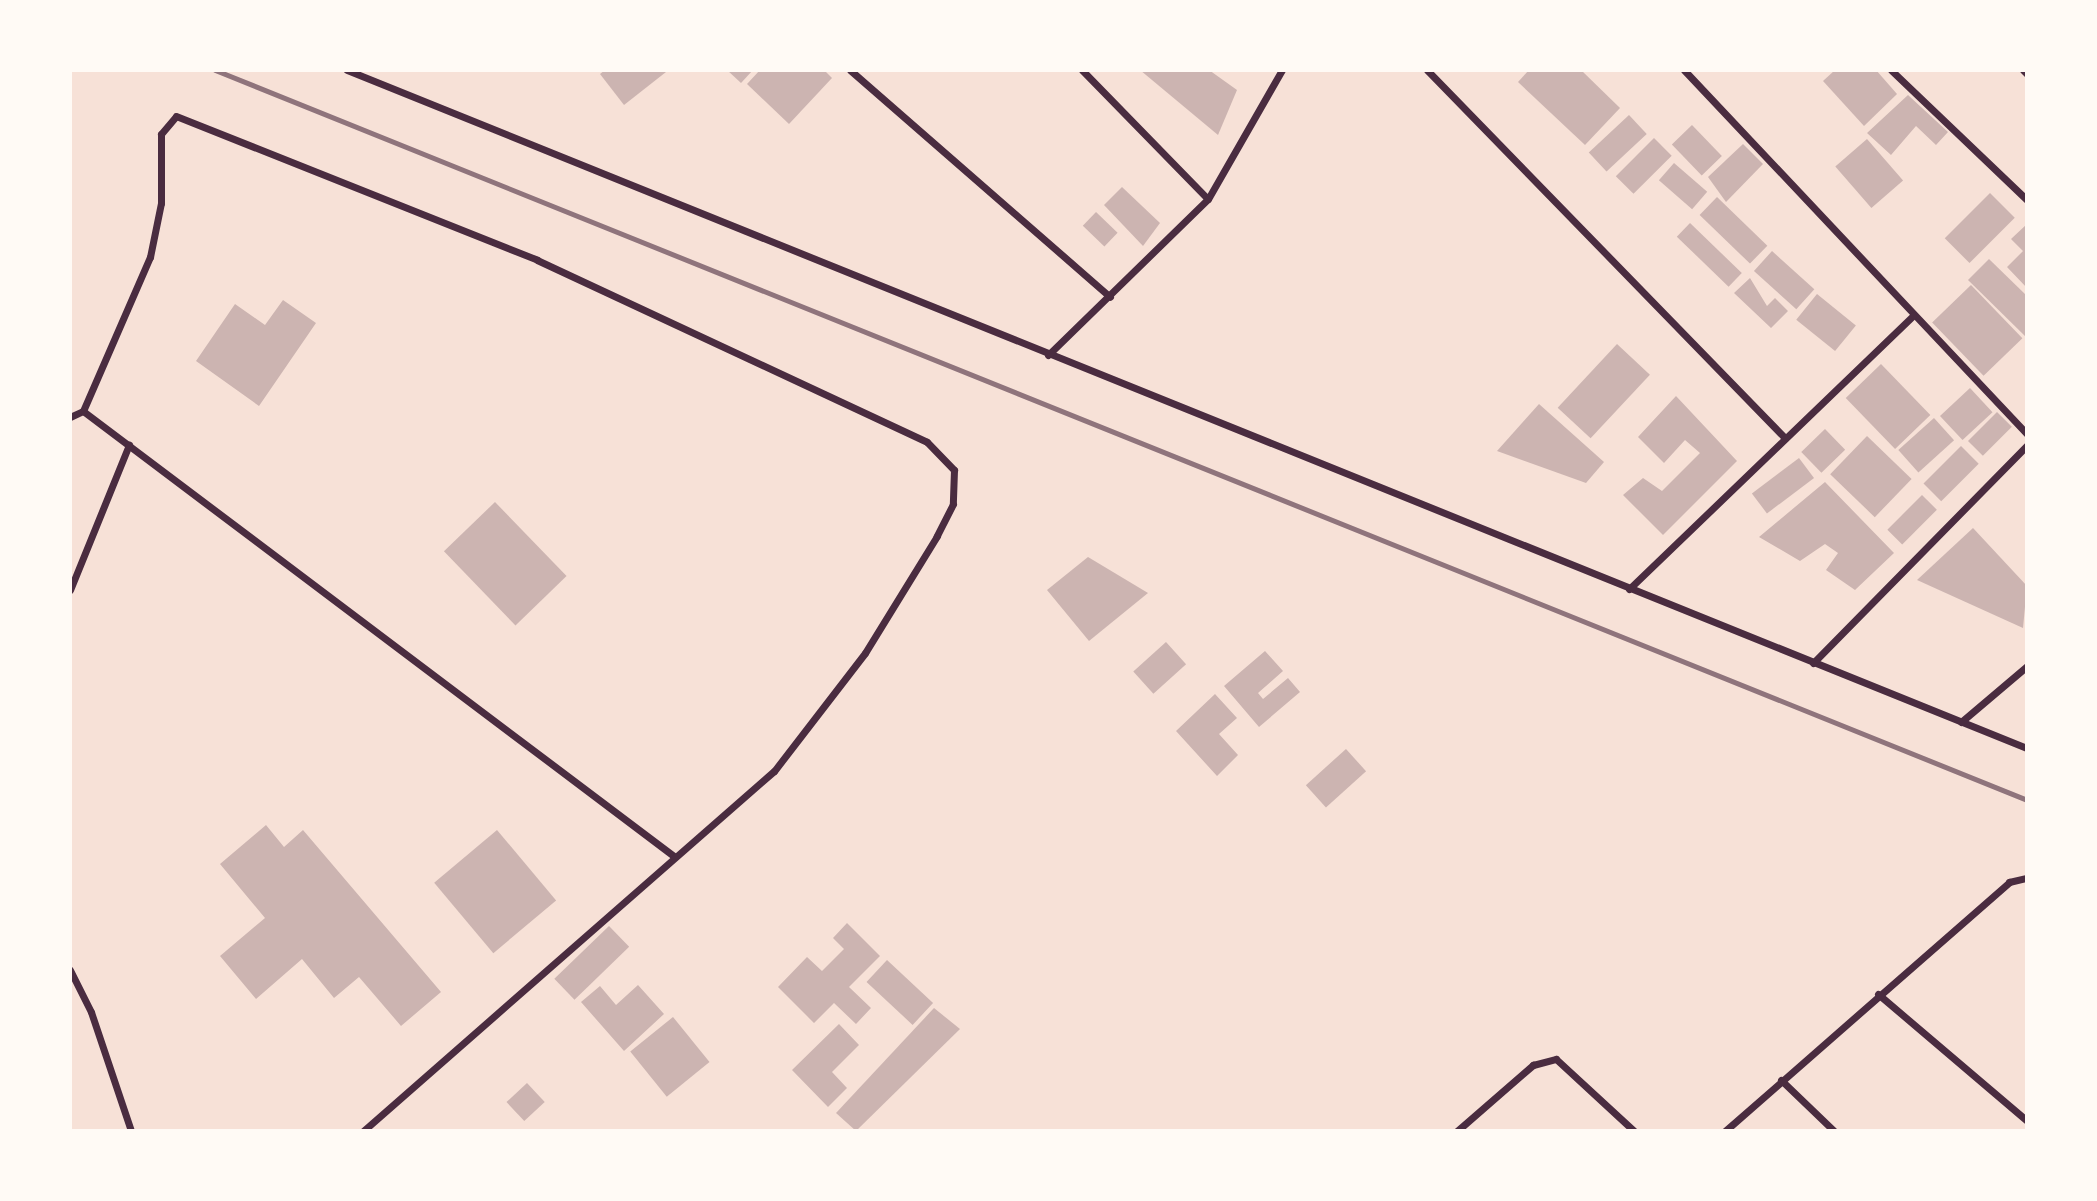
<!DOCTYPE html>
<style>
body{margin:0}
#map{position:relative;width:2097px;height:1201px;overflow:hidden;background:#f7e1d7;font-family:Arial,sans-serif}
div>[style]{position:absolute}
.building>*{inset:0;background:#ccb4b1;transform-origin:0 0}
.minor>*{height:7px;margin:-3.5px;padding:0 3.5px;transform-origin:3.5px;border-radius:3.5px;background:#4a2c40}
.rail>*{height:5px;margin:-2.5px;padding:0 2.5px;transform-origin:2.5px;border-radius:2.5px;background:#8f747c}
span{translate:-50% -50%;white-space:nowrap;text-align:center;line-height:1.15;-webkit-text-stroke:7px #fffaf5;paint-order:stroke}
.frame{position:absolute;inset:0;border:72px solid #fffaf5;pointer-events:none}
</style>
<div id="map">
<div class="building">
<div style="clip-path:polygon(605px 70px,665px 70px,666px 72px,624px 105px,600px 74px)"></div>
<div style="clip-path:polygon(727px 70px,753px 70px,741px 83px)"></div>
<div style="clip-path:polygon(760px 70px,824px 70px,832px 78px,789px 124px,747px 84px)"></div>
<div style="clip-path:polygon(1140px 70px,1209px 70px,1237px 90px,1218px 135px)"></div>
<div style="clip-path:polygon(1529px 70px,1581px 70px,1620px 108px,1585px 145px,1518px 82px)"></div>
<div style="clip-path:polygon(1835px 70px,1876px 70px,1897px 94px,1864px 126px,1823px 81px)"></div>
<div style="clip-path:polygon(1908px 95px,1948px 132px,1936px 145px,1916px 126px,1891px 155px,1867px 133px)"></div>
<div style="left:1629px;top:115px;width:26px;height:55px;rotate:47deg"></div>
<div style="left:1692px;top:125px;width:43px;height:28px;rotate:46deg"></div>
<div style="left:1654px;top:138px;width:25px;height:54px;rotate:45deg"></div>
<div style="left:1867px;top:139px;width:55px;height:42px;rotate:49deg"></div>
<div style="clip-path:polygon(1743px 144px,1763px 164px,1726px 202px,1708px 177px)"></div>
<div style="left:1674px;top:163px;width:44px;height:23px;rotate:41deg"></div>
<div style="clip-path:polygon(1122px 187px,1160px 223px,1143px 246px,1104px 205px)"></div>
<div style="left:1990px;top:193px;width:35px;height:64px;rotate:45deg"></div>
<div style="left:1717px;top:197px;width:70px;height:25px;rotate:44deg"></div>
<div style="left:1096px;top:212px;width:30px;height:19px;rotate:44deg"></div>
<div style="left:1690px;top:223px;width:72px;height:19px;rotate:44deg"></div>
<div style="clip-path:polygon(2027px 224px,2027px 288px,2007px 267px,2023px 251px,2011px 239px)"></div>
<div style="left:1772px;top:251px;width:57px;height:27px;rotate:42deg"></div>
<div style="clip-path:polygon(1989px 259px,2027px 296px,2027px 338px,1968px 280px)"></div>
<div style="clip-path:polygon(1750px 278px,1767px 306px,1775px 298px,1788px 311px,1771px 328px,1734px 293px)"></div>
<div style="left:1971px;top:285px;width:74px;height:54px;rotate:46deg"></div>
<div style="left:1817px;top:294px;width:50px;height:33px;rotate:39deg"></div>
<div style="clip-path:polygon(283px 300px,316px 323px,259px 406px,196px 361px,235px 304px,265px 325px)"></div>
<div style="left:1617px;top:344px;width:45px;height:87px;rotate:43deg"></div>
<div style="left:1881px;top:364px;width:71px;height:49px;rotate:46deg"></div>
<div style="left:1970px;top:388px;width:33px;height:41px;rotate:47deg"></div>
<div style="clip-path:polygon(1676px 396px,1737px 461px,1663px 535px,1623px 495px,1643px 478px,1662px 491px,1700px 453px,1685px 440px,1664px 463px,1638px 437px)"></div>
<div style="clip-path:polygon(1539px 404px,1604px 462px,1586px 483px,1497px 451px)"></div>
<div style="left:1997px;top:412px;width:21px;height:41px;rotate:45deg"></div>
<div style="left:1934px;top:418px;width:30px;height:48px;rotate:48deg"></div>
<div style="left:1825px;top:429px;width:29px;height:33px;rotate:46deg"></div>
<div style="left:1867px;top:436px;width:62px;height:53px;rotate:44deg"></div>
<div style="left:1961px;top:446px;width:25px;height:53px;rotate:45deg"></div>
<div style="left:1799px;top:458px;width:25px;height:59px;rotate:53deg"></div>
<div style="clip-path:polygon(1825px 482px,1894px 553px,1855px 590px,1826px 570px,1838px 553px,1825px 544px,1800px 561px,1759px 537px)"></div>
<div style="left:1922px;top:495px;width:21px;height:49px;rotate:45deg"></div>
<div style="left:495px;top:502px;width:103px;height:71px;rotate:46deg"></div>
<div style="clip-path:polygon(1973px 528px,2027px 586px,2023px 628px,1917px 580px)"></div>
<div style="clip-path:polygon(1088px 557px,1148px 593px,1089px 641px,1047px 590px)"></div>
<div style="left:1166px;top:642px;width:30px;height:44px;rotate:48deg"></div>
<div style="clip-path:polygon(1265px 651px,1283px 671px,1258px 693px,1263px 699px,1288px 678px,1300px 692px,1259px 727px,1224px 686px)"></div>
<div style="clip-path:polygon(1215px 694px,1237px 718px,1219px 734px,1238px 755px,1217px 776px,1176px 731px)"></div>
<div style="left:1346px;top:749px;width:30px;height:54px;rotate:48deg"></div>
<div style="clip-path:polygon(266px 825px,284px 847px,303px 830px,441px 992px,401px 1026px,359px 977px,334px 998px,302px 959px,256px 999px,220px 956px,265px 918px,220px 864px)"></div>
<div style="left:497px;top:830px;width:92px;height:82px;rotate:50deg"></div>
<div style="clip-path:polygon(847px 923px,880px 956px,849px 987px,871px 1008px,856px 1024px,834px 1003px,814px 1023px,778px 987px,807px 957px,822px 971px,844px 949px,833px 938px)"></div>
<div style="left:609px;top:926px;width:29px;height:76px;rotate:46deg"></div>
<div style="left:887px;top:960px;width:63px;height:30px;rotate:43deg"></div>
<div style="clip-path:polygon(638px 985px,664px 1014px,624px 1051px,581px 1002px,600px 986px,616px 1005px)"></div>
<div style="clip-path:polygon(934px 1008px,960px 1029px,856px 1131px,836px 1113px)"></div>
<div style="left:673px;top:1017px;width:58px;height:55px;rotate:51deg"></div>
<div style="clip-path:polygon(839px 1024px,859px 1045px,832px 1072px,847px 1088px,828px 1107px,792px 1070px)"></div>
<div style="left:527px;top:1083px;width:26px;height:28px;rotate:47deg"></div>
</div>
<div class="minor">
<div style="left:347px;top:70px;width:1812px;rotate:21.98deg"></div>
<div style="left:850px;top:70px;width:345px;rotate:41.1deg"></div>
<div style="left:1082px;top:70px;width:180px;rotate:45.7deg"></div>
<div style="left:1427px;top:70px;width:513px;rotate:45.79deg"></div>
<div style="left:1684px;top:70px;width:500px;rotate:46.7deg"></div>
<div style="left:1891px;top:70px;width:188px;rotate:43.7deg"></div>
<div style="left:2023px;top:70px;width:6px;rotate:45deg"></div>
<div style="left:1048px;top:355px;width:223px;rotate:-44.3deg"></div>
<div style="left:1208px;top:199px;width:149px;rotate:-60.2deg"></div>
<div style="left:83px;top:411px;width:741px;rotate:36.99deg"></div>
<div style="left:70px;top:417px;width:14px;rotate:-25deg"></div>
<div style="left:83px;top:411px;width:168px;rotate:-66.5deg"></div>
<div style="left:150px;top:257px;width:55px;rotate:-78.5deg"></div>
<div style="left:161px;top:203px;width:69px;rotate:-90deg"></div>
<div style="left:161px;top:134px;width:23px;rotate:-50deg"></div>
<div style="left:176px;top:116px;width:389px;rotate:21.7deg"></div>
<div style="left:537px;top:260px;width:430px;rotate:25deg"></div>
<div style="left:927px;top:442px;width:39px;rotate:46deg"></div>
<div style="left:954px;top:470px;width:34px;rotate:92deg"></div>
<div style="left:953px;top:504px;width:36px;rotate:117deg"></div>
<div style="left:937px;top:536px;width:137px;rotate:121.6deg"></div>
<div style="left:865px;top:653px;width:149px;rotate:127.6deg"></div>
<div style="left:774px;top:771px;width:546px;rotate:138.78deg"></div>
<div style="left:1629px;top:589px;width:394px;rotate:-43.9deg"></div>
<div style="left:70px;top:590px;width:157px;rotate:-67.9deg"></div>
<div style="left:1813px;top:663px;width:305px;rotate:-45.5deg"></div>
<div style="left:1961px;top:722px;width:87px;rotate:-40.3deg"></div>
<div style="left:70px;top:970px;width:47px;rotate:63.4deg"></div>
<div style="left:91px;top:1012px;width:126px;rotate:71.4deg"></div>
<div style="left:1878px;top:994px;width:196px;rotate:40.4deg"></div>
<div style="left:1781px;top:1080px;width:74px;rotate:43.9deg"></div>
<div style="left:1457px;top:1131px;width:101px;rotate:-41deg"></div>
<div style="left:1533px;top:1065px;width:24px;rotate:-15deg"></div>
<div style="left:1556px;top:1059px;width:106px;rotate:42.7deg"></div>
<div style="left:1725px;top:1131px;width:378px;rotate:-41.2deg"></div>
<div style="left:2009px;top:882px;width:18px;rotate:-13deg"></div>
</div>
<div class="rail">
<div style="left:215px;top:70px;width:1954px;rotate:21.94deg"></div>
</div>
<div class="frame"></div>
</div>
